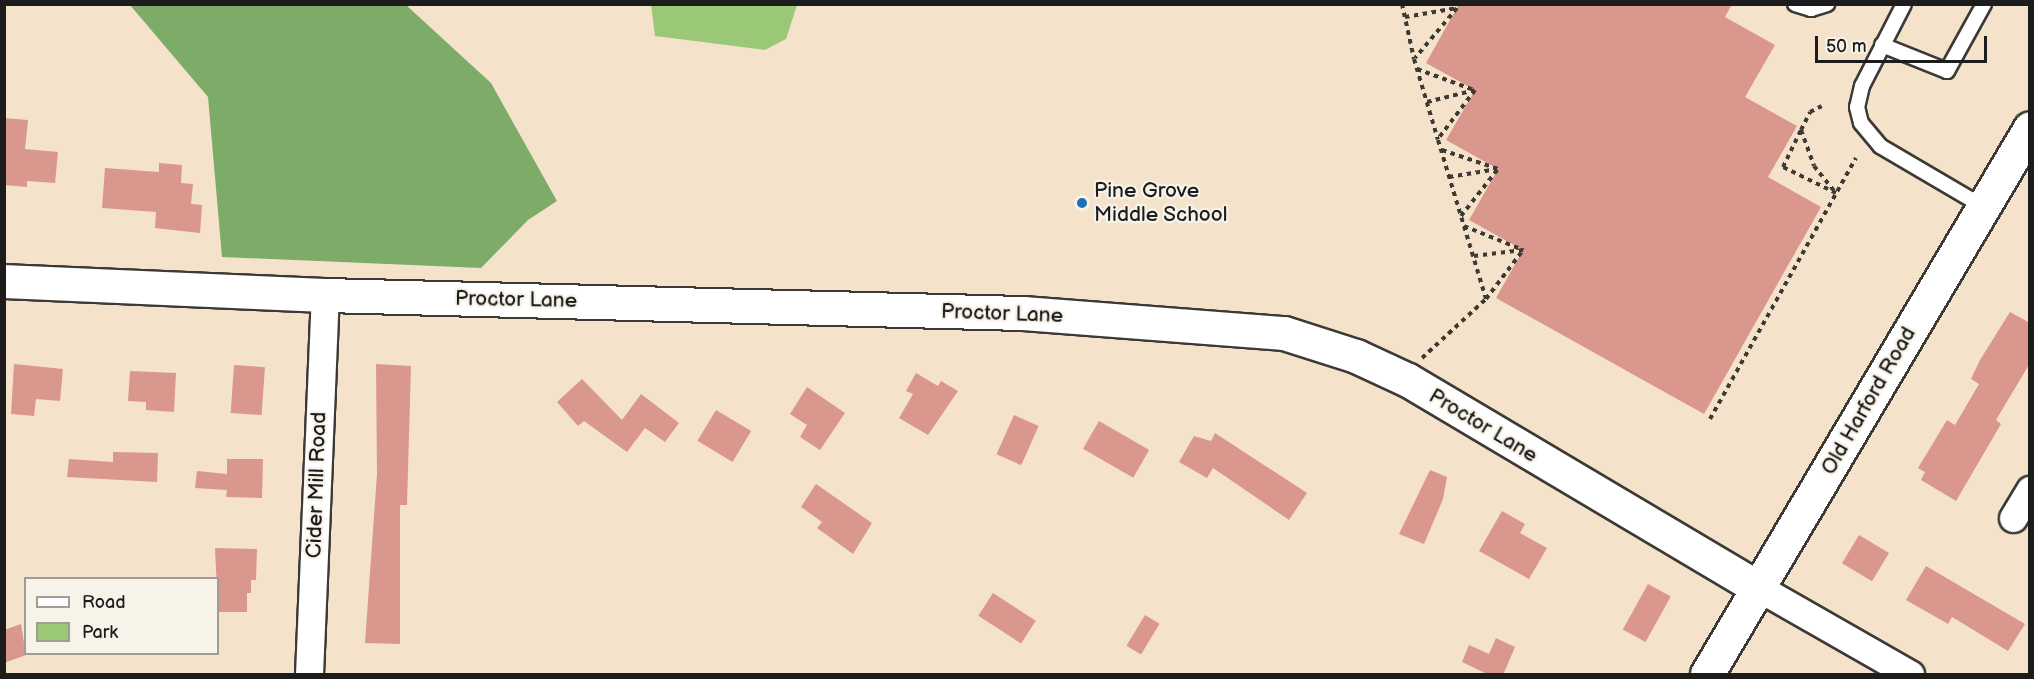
<!DOCTYPE html>
<style>
body{margin:0}
#map{position:relative;width:2034px;height:679px;overflow:hidden;background:#f5e2ca;font-family:"Balsamiq Sans",sans-serif}
div>[style]{position:absolute}
.green>*{inset:0;background:#9bc876}
.forest>*{inset:0;background:#7cac67}
.building>*{inset:0;background:#da978d;transform-origin:0 0}
.path>*{height:4px;margin-top:-2px;transform-origin:0;background:repeating-linear-gradient(90deg,#3d3a36 0 4.5px,transparent 0 9px)}
.roads{filter:drop-shadow(2px 0 #3d3a36) drop-shadow(-2px 0 #3d3a36) drop-shadow(0 2px #3d3a36) drop-shadow(0 -2px #3d3a36)}
.service>*{height:14px;margin:-7px;padding:0 7px;transform-origin:7px;border-radius:7px;background:#fff}
.minor>*{height:27px;margin:-13.5px;padding:0 13.5px;transform-origin:13.5px;border-radius:13.5px;background:#fff}
.tertiary>*{height:33px;margin:-16.5px;padding:0 16.5px;transform-origin:16.5px;border-radius:16.5px;background:#fff}
.dots>*{width:16px;height:16px;translate:-50% -50%;box-sizing:border-box;border:3px solid #f7f3e8;border-radius:50%}
span{translate:-50% -50%;white-space:nowrap;text-align:center;line-height:1.15;-webkit-text-stroke:4.5px #f7f3e8;paint-order:stroke}
.poi-label{font-size:21px;color:#1c1c1c}
.left{translate:0 -50%;text-align:left}
.street-label{font-size:21px;color:#1c1c1c}
.frame{position:absolute;inset:0;border:6px solid #1c1c1c;pointer-events:none}
.legend{position:absolute;left:24px;top:577px;width:195px;height:78px;box-sizing:border-box;background:#f7f3e8;border:2px solid #9f9d96;margin:0;padding:8px 10px;list-style:none;font-size:18px;color:#1c1c1c}
.legend li{display:flex;align-items:center;gap:12px;height:30px}
.legend b{width:30px;border:2px solid #9f9d96}
.scale{position:absolute;left:1815px;top:36px;width:172px;height:27px;box-sizing:border-box;border:3px solid #1c1c1c;border-top:0;padding-left:8px;font-size:18px;line-height:21px;white-space:nowrap;color:#1c1c1c;-webkit-text-stroke:4px #f7f3e8;paint-order:stroke}
</style>
<div id="map">
<div class="green">
<div style="clip-path:polygon(651px 4px,797px 4px,797px 5px,786px 39px,765px 50px,655px 36px)"></div>
</div>
<div class="forest">
<div style="clip-path:polygon(130px 5px,406px 5px,491px 83px,557px 201px,528px 220px,481px 268px,222px 257px,208px 97px)"></div>
</div>
<div class="building">
<div style="clip-path:polygon(1459px 4px,1732px 4px,1725px 17px,1775px 45px,1745px 97px,1797px 126px,1768px 177px,1821px 207px,1704px 414px,1496px 298px,1523px 250px,1469px 220px,1498px 169px,1446px 140px,1475px 90px,1426px 63px)"></div>
<div style="clip-path:polygon(4px 118px,28px 120px,25px 149px,58px 152px,55px 183px,27px 181px,27px 187px,4px 185px)"></div>
<div style="clip-path:polygon(159px 163px,182px 165px,181px 183px,193px 184px,191px 204px,202px 205px,200px 233px,155px 228px,156px 212px,102px 208px,105px 168px,159px 172px)"></div>
<div style="clip-path:polygon(2010px 312px,2030px 323px,2030px 363px,1996px 420px,2001px 424px,1956px 501px,1921px 480px,1925px 472px,1918px 468px,1947px 420px,1955px 425px,1979px 384px,1971px 379px,1980px 360px)"></div>
<div style="clip-path:polygon(14px 364px,63px 369px,60px 401px,36px 399px,34px 416px,11px 414px)"></div>
<div style="clip-path:polygon(376px 364px,411px 366px,407px 505px,400px 505px,400px 644px,365px 643px,377px 474px)"></div>
<div style="left:234px;top:365px;width:31px;height:48px;rotate:4deg"></div>
<div style="clip-path:polygon(130px 371px,176px 373px,174px 412px,146px 410px,146px 402px,128px 401px)"></div>
<div style="clip-path:polygon(916px 373px,938px 386px,941px 381px,958px 391px,928px 435px,899px 418px,913px 394px,906px 391px)"></div>
<div style="clip-path:polygon(582px 379px,622px 420px,641px 394px,679px 423px,665px 442px,645px 428px,627px 452px,584px 421px,578px 426px,557px 402px)"></div>
<div style="clip-path:polygon(807px 387px,845px 413px,820px 450px,800px 437px,807px 425px,790px 414px)"></div>
<div style="left:716px;top:410px;width:41px;height:36px;rotate:31deg"></div>
<div style="left:1014px;top:415px;width:27px;height:43px;rotate:24deg"></div>
<div style="left:1099px;top:421px;width:58px;height:32px;rotate:30deg"></div>
<div style="clip-path:polygon(1215px 433px,1307px 493px,1289px 520px,1213px 468px,1207px 478px,1179px 462px,1194px 436px,1211px 441px)"></div>
<div style="clip-path:polygon(113px 452px,158px 453px,157px 482px,67px 477px,69px 459px,113px 462px)"></div>
<div style="clip-path:polygon(227px 459px,263px 459px,262px 498px,226px 497px,227px 490px,195px 488px,197px 471px,227px 474px)"></div>
<div style="clip-path:polygon(1430px 470px,1447px 477px,1443px 499px,1424px 544px,1399px 534px)"></div>
<div style="clip-path:polygon(816px 484px,872px 523px,853px 554px,817px 528px,822px 522px,801px 507px)"></div>
<div style="clip-path:polygon(1502px 511px,1525px 524px,1520px 533px,1547px 548px,1529px 579px,1479px 551px)"></div>
<div style="left:1859px;top:535px;width:35px;height:33px;rotate:31deg"></div>
<div style="clip-path:polygon(215px 548px,257px 549px,256px 580px,251px 580px,251px 593px,247px 593px,247px 612px,218px 612px)"></div>
<div style="clip-path:polygon(1926px 566px,2025px 624px,2008px 651px,1952px 617px,1948px 624px,1906px 600px)"></div>
<div style="left:1648px;top:584px;width:26px;height:52px;rotate:29deg"></div>
<div style="left:993px;top:593px;width:51px;height:27px;rotate:33deg"></div>
<div style="left:1145px;top:615px;width:17px;height:36px;rotate:31deg"></div>
<div style="clip-path:polygon(21px 624px,26px 655px,4px 663px,4px 630px)"></div>
<div style="clip-path:polygon(1496px 638px,1515px 647px,1503px 675px,1489px 675px,1462px 662px,1469px 645px,1489px 654px)"></div>
</div>
<div class="path">
<div style="left:1402px;top:4px;width:56px;rotate:77.7deg"></div>
<div style="left:1414px;top:59px;width:84px;rotate:73.5deg"></div>
<div style="left:1438px;top:140px;width:166px;rotate:73.2deg"></div>
<div style="left:1486px;top:299px;width:61px;rotate:-52.9deg"></div>
<div style="left:1523px;top:250px;width:50px;rotate:173.2deg"></div>
<div style="left:1405px;top:17px;width:53px;rotate:-9.8deg"></div>
<div style="left:1457px;top:8px;width:65px;rotate:130deg"></div>
<div style="left:1417px;top:69px;width:61px;rotate:20.2deg"></div>
<div style="left:1427px;top:102px;width:49px;rotate:-14deg"></div>
<div style="left:1475px;top:90px;width:61px;rotate:127.1deg"></div>
<div style="left:1801px;top:130px;width:38px;rotate:70deg"></div>
<div style="left:1814px;top:166px;width:35px;rotate:51deg"></div>
<div style="left:1836px;top:193px;width:59px;rotate:-153.9deg"></div>
<div style="left:1783px;top:167px;width:41px;rotate:-64.1deg"></div>
<div style="left:1801px;top:130px;width:20px;rotate:-63deg"></div>
<div style="left:1810px;top:112px;width:13px;rotate:-27deg"></div>
<div style="left:1442px;top:150px;width:59px;rotate:18.7deg"></div>
<div style="left:1449px;top:177px;width:49px;rotate:-9.5deg"></div>
<div style="left:1461px;top:216px;width:60px;rotate:-51.8deg"></div>
<div style="left:1464px;top:226px;width:64px;rotate:22.1deg"></div>
<div style="left:1422px;top:358px;width:87px;rotate:-42.7deg"></div>
<div style="left:1710px;top:419px;width:299px;rotate:-60.8deg"></div>
</div>
<div class="roads">
<div class="service">
<div style="left:1795px;top:4px;width:17px;rotate:17deg"></div>
<div style="left:1811px;top:9px;width:17px;rotate:-17deg"></div>
<div style="left:1904px;top:4px;width:92px;rotate:117.1deg"></div>
<div style="left:1862px;top:86px;width:22px;rotate:103deg"></div>
<div style="left:1857px;top:107px;width:16px;rotate:76deg"></div>
<div style="left:1861px;top:123px;width:30px;rotate:50deg"></div>
<div style="left:1880px;top:146px;width:121px;rotate:30.4deg"></div>
<div style="left:1882px;top:45px;width:70px;rotate:21.8deg"></div>
<div style="left:1947px;top:71px;width:77px;rotate:-61.1deg"></div>
</div>
<div class="minor">
<div style="left:2013px;top:518px;width:33px;rotate:-59deg"></div>
<div style="left:1759px;top:588px;width:174px;rotate:29.7deg"></div>
<div style="left:309px;top:674px;width:379px;rotate:-87.6deg"></div>
</div>
<div class="tertiary">
<div style="left:4px;top:281px;width:321px;rotate:2.5deg"></div>
<div style="left:325px;top:295px;width:698px;rotate:1.48deg"></div>
<div style="left:1023px;top:313px;width:262px;rotate:4.4deg"></div>
<div style="left:1284px;top:333px;width:76px;rotate:17.7deg"></div>
<div style="left:1356px;top:356px;width:57px;rotate:24.8deg"></div>
<div style="left:1408px;top:380px;width:408px;rotate:30.7deg"></div>
<div style="left:1707px;top:674px;width:634px;rotate:-59.39deg"></div>
</div>
</div>
<div class="dots">
<div style="left:1082px;top:203px;background:#1f6fb2"></div>
</div>
<div class="poi-label">
<span class="left" style="left:1094px;top:203px">Pine Grove<br>Middle School</span>
</div>
<div class="street-label">
<span style="left:516px;top:300px;rotate:1deg">Proctor Lane</span>
<span style="left:1002px;top:314px;rotate:2deg">Proctor Lane</span>
<span style="left:1869px;top:401px;rotate:-60deg">Old Harford Road</span>
<span style="left:1483px;top:426px;rotate:31deg">Proctor Lane</span>
<span style="left:317px;top:485px;rotate:-88deg">Cider Mill Road</span>
</div>
<div class="frame"></div>
<ul class="legend">
<li><b style="height:8px;background:#fff"></b>Road</li>
<li><b style="height:16px;background:#9bc876"></b>Park</li>
</ul>
<div class="scale">50 m</div>
</div>
